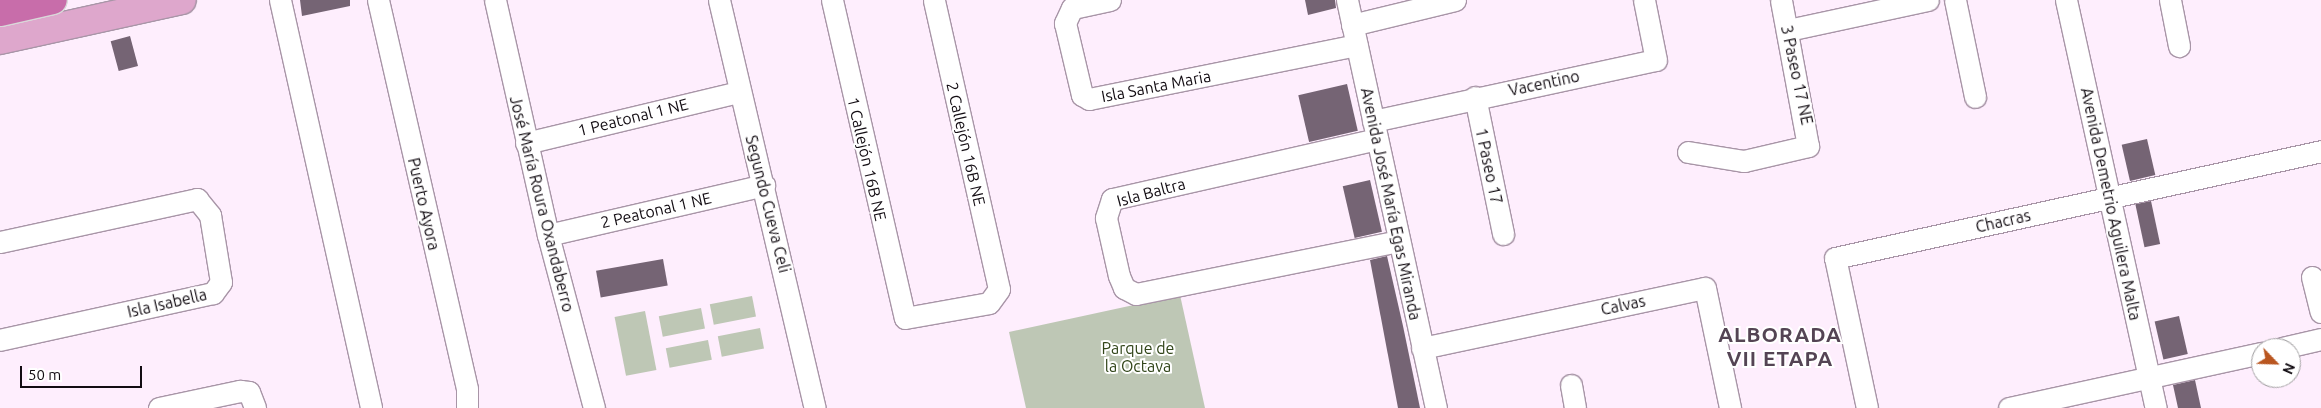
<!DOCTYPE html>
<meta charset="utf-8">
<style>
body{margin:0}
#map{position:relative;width:2321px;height:408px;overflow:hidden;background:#feeefd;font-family:Ubuntu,sans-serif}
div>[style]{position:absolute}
.green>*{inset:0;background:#bec7b5;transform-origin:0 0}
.building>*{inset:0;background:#756474;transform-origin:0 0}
.roads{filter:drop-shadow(1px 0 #a895a7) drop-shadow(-1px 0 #a895a7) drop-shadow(0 1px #a895a7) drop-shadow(0 -1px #a895a7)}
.minor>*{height:21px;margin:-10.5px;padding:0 10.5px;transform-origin:10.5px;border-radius:10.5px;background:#fff}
.major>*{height:28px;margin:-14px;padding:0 14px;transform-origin:14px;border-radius:14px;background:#dea7cc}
.bridges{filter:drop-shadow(1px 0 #d9d8d9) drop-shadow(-1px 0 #d9d8d9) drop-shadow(0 1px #d9d8d9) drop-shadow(0 -1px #d9d8d9)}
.highway-bridge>*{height:28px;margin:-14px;padding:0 14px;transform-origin:14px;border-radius:14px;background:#c86daa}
span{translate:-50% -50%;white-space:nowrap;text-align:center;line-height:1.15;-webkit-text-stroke:4px #fff;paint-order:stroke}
.street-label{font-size:16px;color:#120c12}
.park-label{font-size:16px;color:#314519}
.district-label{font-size:21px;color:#544454;font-weight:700;letter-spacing:1px}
.north{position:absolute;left:2251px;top:338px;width:50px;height:50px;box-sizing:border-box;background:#fff;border:1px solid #a09ea0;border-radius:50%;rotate:114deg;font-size:14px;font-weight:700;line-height:20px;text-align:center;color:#120c12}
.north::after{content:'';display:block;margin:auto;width:18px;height:22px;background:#b95620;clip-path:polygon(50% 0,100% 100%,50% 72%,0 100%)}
.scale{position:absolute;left:20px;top:366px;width:122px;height:22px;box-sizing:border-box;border:2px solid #120c12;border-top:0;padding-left:6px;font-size:15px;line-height:18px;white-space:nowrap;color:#120c12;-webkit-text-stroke:4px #fff;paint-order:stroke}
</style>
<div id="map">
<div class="green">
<div style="clip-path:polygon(1180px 295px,1205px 408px,1026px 408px,1009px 332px)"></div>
<div style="left:752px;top:296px;width:21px;height:43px;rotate:79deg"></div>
<div style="left:701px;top:308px;width:21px;height:43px;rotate:79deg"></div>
<div style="left:645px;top:311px;width:60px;height:31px;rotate:79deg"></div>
<div style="left:760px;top:328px;width:21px;height:43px;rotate:79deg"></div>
<div style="left:708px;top:340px;width:20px;height:43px;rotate:79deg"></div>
</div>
<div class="building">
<div style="clip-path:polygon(300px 0,350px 0,350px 6px,302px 16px)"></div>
<div style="clip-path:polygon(1305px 0,1335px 0,1336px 8px,1308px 15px)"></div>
<div style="left:130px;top:36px;width:31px;height:20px;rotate:75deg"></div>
<div style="left:1347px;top:84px;width:48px;height:50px;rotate:77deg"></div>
<div style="left:2147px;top:139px;width:37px;height:26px;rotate:77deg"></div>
<div style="left:1370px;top:180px;width:53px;height:28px;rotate:77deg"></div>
<div style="left:2151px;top:201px;width:44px;height:16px;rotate:78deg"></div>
<div style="clip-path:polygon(1387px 256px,1403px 326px,1420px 408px,1398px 408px,1370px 260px)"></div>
<div style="left:663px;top:259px;width:27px;height:68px;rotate:80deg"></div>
<div style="left:2179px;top:316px;width:39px;height:25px;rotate:77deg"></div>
<div style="clip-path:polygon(2195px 380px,2201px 408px,2178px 408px,2173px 385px)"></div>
</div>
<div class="roads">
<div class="minor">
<div style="left:280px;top:0;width:418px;rotate:77.4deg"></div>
<div style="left:378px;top:0;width:399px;rotate:77.1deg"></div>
<div style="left:467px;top:389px;width:19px;rotate:90deg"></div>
<div style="left:495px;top:0;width:241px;rotate:77.3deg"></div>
<div style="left:548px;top:235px;width:179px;rotate:75.1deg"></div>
<div style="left:719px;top:0;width:419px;rotate:76.8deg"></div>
<div style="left:832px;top:0;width:326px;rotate:77.1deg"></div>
<div style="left:905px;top:318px;width:85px;rotate:-10.1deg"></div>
<div style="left:989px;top:303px;width:17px;rotate:-54deg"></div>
<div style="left:999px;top:289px;width:296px;rotate:-102.7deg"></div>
<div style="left:1110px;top:0;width:39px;rotate:168deg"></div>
<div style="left:1072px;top:8px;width:17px;rotate:115deg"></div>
<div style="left:1065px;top:23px;width:74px;rotate:76.7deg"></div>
<div style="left:1082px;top:95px;width:8px;rotate:30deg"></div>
<div style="left:1089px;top:99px;width:273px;rotate:-11.4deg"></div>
<div style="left:1347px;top:0;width:418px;rotate:77.7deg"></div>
<div style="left:1955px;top:0;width:99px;rotate:78.3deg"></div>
<div style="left:2066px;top:0;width:418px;rotate:77.6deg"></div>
<div style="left:2170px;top:0;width:47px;rotate:78.9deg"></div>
<div style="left:1352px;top:25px;width:106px;rotate:-13.6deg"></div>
<div style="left:1788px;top:30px;width:143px;rotate:-12.1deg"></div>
<div style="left:1475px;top:97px;width:140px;rotate:78.4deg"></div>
<div style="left:1373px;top:121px;width:289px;rotate:-12.2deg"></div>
<div style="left:1656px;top:60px;width:61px;rotate:-101.3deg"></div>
<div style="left:1377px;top:139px;width:272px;rotate:167.2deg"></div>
<div style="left:1112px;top:199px;width:20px;rotate:108deg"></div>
<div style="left:1106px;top:218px;width:59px;rotate:77.4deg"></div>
<div style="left:1119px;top:276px;width:13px;rotate:67deg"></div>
<div style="left:1124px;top:288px;width:13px;rotate:27deg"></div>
<div style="left:1136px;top:294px;width:268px;rotate:-11.4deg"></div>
<div style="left:526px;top:143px;width:219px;rotate:-13.5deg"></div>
<div style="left:1688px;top:152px;width:57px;rotate:9.1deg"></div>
<div style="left:1744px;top:161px;width:66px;rotate:-13.2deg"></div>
<div style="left:1808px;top:146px;width:148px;rotate:-100.5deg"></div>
<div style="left:548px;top:235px;width:222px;rotate:-13deg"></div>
<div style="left:0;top:242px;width:202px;rotate:-12.3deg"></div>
<div style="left:197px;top:199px;width:21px;rotate:51deg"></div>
<div style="left:210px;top:215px;width:68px;rotate:80.7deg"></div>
<div style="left:221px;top:282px;width:14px;rotate:126deg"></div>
<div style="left:213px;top:293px;width:218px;rotate:167.6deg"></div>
<div style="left:2312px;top:277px;width:36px;rotate:76deg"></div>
<div style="left:1422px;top:348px;width:289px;rotate:-12deg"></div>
<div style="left:1705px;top:288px;width:123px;rotate:78.2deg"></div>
<div style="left:2282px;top:348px;width:40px;rotate:-13deg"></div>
<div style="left:1571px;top:385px;width:23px;rotate:80deg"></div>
<div style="left:159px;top:408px;width:83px;rotate:-11.9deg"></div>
<div style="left:240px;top:391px;width:9px;rotate:6deg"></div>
<div style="left:249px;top:392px;width:17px;rotate:69deg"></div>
<div style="left:1867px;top:408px;width:153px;rotate:-102deg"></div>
<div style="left:1835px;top:258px;width:498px;rotate:-12.4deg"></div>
<div style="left:2009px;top:408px;width:258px;rotate:-12.3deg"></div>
</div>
<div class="major">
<div style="left:0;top:40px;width:186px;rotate:-12.4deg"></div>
</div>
</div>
<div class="bridges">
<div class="highway-bridge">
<div style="left:0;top:12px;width:54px;rotate:-12.8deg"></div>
</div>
</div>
<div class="street-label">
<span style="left:1797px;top:75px;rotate:78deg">3 Paseo 17 NE</span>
<span style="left:1544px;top:83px;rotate:-12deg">Vacentino</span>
<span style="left:1156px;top:86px;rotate:-11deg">Isla Santa Maria</span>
<span style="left:633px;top:117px;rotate:-14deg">1 Peatonal 1 NE</span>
<span style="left:966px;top:144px;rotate:77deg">2 Callejón 16B NE</span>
<span style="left:867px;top:159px;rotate:77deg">1 Callejón 16B NE</span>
<span style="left:1489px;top:166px;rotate:78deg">1 Paseo 17</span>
<span style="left:1151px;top:192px;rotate:-15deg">Isla Baltra</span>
<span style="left:424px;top:204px;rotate:77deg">Puerto Ayora</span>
<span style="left:542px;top:204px;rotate:76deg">José María Roura Oxandaberro</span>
<span style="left:768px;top:204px;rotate:76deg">Segundo Cueva Celi</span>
<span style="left:1391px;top:204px;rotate:78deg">Avenida José María Egas Miranda</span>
<span style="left:2111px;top:204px;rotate:78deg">Avenida Demetrio Aguilera Malta</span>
<span style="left:656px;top:210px;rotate:-13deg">2 Peatonal 1 NE</span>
<span style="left:2003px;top:221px;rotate:-13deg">Chacras</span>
<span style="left:167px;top:303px;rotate:-13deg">Isla Isabella</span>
<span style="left:1623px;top:305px;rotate:-12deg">Calvas</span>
</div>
<div class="park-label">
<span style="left:1138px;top:357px">Parque de<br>la Octava</span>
</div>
<div class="district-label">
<span style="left:1780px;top:346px">ALBORADA<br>VII ETAPA</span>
</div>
<div class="north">N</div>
<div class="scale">50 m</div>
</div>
